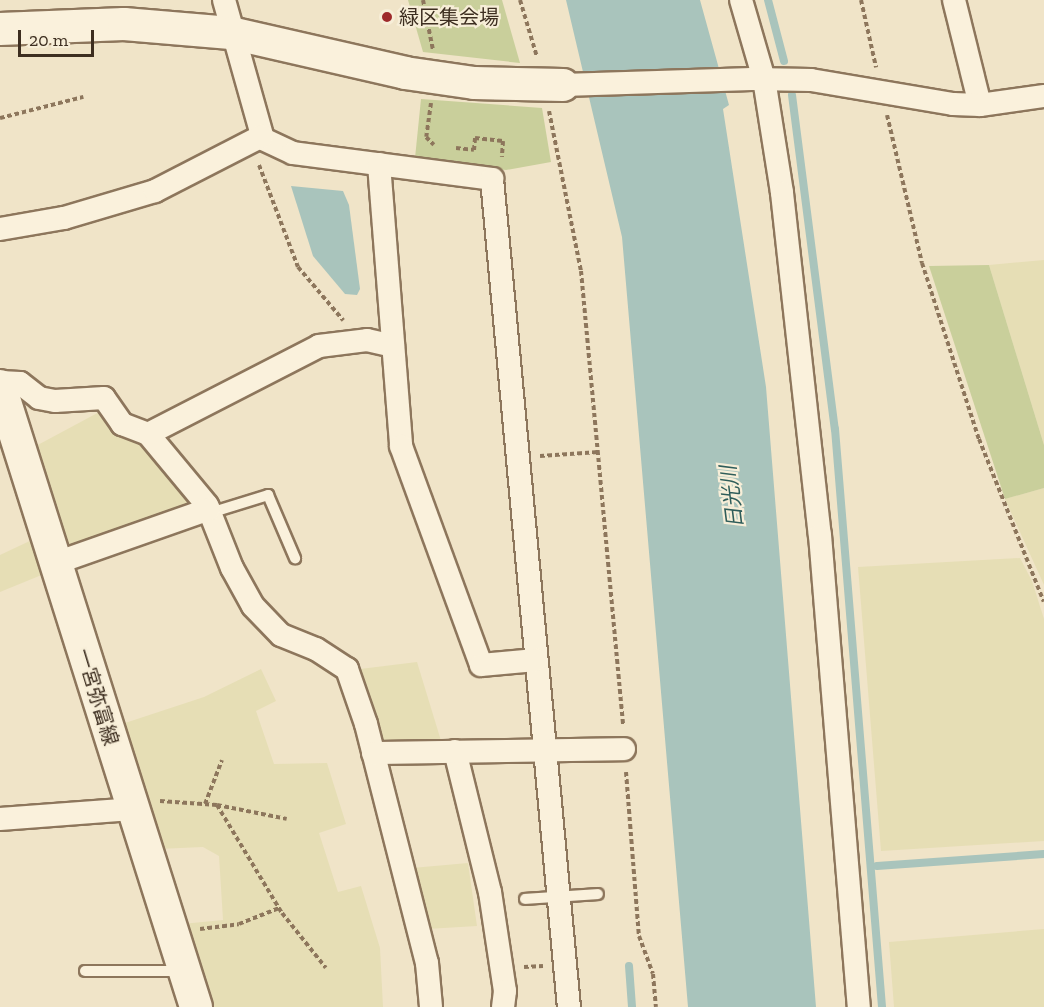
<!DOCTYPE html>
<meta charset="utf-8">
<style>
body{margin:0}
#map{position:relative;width:1044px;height:1007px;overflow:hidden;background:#f0e4c8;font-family:"Zilla Slab","Noto Sans JP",serif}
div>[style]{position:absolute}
.farmland>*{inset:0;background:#e6deb5}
.green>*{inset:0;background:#c9cf9b}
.water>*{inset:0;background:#a9c4bc}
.stream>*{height:8px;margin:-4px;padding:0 4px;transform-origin:4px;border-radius:4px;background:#a9c4bc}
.path>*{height:4px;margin-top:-2px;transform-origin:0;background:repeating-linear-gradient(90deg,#8d765c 0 4.5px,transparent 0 7.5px)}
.roads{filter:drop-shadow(2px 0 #8d765c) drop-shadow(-2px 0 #8d765c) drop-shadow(0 2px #8d765c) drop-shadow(0 -2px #8d765c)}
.lane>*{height:10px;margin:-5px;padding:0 5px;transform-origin:5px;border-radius:5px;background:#faf1dc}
.street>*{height:22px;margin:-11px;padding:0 11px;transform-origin:11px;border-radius:11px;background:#faf1dc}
.secondary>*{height:32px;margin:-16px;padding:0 16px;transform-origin:16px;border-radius:16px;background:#faf1dc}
.dots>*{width:16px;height:16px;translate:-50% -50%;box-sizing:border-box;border:3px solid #f7eed8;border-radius:50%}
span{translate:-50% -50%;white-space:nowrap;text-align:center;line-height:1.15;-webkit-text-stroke:4.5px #f7eed8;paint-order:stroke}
.poi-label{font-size:20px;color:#3d2e20}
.left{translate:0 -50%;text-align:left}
.street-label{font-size:20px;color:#3d2e20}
.water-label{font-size:21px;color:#2f5d5a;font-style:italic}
.scale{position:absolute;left:18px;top:30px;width:76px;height:27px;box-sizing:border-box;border:3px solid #3d2e20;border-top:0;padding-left:8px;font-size:18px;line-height:21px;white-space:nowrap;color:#3d2e20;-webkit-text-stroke:4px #f7eed8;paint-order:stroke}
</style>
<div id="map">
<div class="farmland">
<div style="clip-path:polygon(1044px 260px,1044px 445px,989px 265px)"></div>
<div style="clip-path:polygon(103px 410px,157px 448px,194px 505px,72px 550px,64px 546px,34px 447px)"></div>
<div style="clip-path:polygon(1044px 488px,1044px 585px,1005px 499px)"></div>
<div style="clip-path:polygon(34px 539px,44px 574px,0 592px,0 555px)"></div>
<div style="clip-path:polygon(1020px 558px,1032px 581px,1044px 619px,1044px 841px,881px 851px,858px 567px)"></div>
<div style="clip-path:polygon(417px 662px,442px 744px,380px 747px,352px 670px)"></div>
<div style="clip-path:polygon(261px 669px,276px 701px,256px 711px,274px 764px,327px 763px,346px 824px,319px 833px,338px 892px,361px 886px,380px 948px,383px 1007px,209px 1007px,182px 924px,223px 920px,219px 856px,203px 847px,158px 849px,122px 724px,204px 697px)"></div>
<div style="clip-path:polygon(468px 863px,477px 926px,427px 929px,412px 868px)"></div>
<div style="clip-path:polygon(1044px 929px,1044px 1007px,894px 1007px,889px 942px)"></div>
</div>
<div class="green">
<div style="clip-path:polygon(408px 0,502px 0,520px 63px,423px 52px)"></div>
<div style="clip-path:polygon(421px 99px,542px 108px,551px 162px,506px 170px,415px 158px)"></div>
<div style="clip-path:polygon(989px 265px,1044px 445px,1044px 488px,1005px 499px,929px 266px)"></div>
</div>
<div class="water">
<div style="clip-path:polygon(566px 0,700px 0,729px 105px,723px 109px,766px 387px,816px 1007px,688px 1007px,622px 237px)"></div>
<div style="clip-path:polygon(291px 186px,343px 191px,349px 205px,360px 289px,357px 295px,345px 294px,313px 256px)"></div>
</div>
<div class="stream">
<div style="left:768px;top:0;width:63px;rotate:75.3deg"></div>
<div style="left:792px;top:95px;width:337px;rotate:82.7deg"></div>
<div style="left:835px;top:429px;width:580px;rotate:85.35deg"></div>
<div style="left:877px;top:866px;width:167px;rotate:-4.1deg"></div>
<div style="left:629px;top:966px;width:41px;rotate:85.8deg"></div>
</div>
<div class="path">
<div style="left:423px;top:0;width:51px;rotate:78.7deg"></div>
<div style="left:520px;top:0;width:59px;rotate:73.4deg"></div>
<div style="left:861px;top:0;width:69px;rotate:77.4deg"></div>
<div style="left:431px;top:103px;width:34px;rotate:98deg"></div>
<div style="left:426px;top:137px;width:11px;rotate:45deg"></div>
<div style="left:549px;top:111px;width:163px;rotate:78.7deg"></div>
<div style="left:581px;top:271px;width:456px;rotate:84.7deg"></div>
<div style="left:887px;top:115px;width:152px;rotate:76.7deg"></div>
<div style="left:922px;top:263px;width:185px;rotate:72.1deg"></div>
<div style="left:979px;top:439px;width:175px;rotate:68.3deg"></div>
<div style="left:0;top:118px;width:86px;rotate:-14.2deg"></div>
<div style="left:456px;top:148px;width:18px;rotate:6deg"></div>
<div style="left:474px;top:150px;width:12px;rotate:-85deg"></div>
<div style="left:475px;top:138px;width:28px;rotate:6deg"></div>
<div style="left:503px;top:141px;width:16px;rotate:94deg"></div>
<div style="left:259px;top:165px;width:109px;rotate:69.1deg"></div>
<div style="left:298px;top:267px;width:70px;rotate:49.7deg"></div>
<div style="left:540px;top:456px;width:59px;rotate:-3.9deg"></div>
<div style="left:626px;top:772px;width:165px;rotate:85.5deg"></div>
<div style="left:639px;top:936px;width:40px;rotate:69.8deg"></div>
<div style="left:653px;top:974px;width:33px;rotate:85deg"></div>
<div style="left:160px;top:801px;width:57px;rotate:4deg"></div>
<div style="left:217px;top:805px;width:71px;rotate:11.3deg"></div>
<div style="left:205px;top:804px;width:47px;rotate:-68.9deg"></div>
<div style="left:217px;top:805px;width:126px;rotate:59deg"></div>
<div style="left:282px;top:913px;width:70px;rotate:51.3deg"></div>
<div style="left:200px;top:929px;width:39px;rotate:-7deg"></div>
<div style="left:239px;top:924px;width:43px;rotate:-21.8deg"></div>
<div style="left:524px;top:967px;width:19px;rotate:-3deg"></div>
</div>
<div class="roads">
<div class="lane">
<div style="left:210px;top:513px;width:61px;rotate:-17.2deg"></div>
<div style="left:268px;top:495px;width:69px;rotate:66.8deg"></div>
<div style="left:525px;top:899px;width:73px;rotate:-3.9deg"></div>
<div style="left:85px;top:971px;width:95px"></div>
</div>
<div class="street">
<div style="left:224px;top:0;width:144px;rotate:74.3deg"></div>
<div style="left:263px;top:139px;width:33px;rotate:25deg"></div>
<div style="left:293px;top:153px;width:201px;rotate:7.4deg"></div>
<div style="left:492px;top:179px;width:832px;rotate:84.69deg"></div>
<div style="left:741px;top:0;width:82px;rotate:73.8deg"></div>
<div style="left:764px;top:79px;width:115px;rotate:81deg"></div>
<div style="left:782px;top:193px;width:344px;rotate:83.7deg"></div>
<div style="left:820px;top:535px;width:474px;rotate:85.3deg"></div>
<div style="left:954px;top:0;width:108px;rotate:76.1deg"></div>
<div style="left:563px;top:85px;width:189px;rotate:-1.8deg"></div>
<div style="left:752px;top:79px;width:59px;rotate:1deg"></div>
<div style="left:811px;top:80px;width:144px;rotate:9.6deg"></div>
<div style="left:953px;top:104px;width:27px;rotate:2deg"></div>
<div style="left:980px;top:105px;width:65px;rotate:-8deg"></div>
<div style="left:379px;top:164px;width:283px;rotate:85.5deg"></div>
<div style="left:401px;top:446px;width:233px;rotate:69.9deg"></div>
<div style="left:481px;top:665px;width:55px;rotate:-5.2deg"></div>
<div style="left:0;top:229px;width:65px;rotate:-9.8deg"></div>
<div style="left:64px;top:218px;width:95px;rotate:-16.5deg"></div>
<div style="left:155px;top:191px;width:120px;rotate:-27.2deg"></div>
<div style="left:0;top:382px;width:20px;rotate:3deg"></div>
<div style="left:20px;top:383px;width:24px;rotate:38deg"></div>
<div style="left:39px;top:398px;width:16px;rotate:11deg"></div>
<div style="left:55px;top:401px;width:49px;rotate:-3.5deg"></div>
<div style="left:104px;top:398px;width:32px;rotate:55deg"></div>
<div style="left:122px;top:424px;width:28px;rotate:21deg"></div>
<div style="left:148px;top:434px;width:92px;rotate:50.3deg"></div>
<div style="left:207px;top:505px;width:68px;rotate:68.4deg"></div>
<div style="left:232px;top:568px;width:43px;rotate:61.1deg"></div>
<div style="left:253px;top:606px;width:40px;rotate:46deg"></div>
<div style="left:281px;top:635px;width:38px;rotate:22deg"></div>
<div style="left:316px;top:649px;width:37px;rotate:33deg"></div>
<div style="left:347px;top:669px;width:58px;rotate:70.9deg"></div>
<div style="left:366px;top:724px;width:247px;rotate:75.7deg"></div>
<div style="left:427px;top:963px;width:44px;rotate:84.8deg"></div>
<div style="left:148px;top:434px;width:192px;rotate:-27.2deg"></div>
<div style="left:319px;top:346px;width:48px;rotate:-7.1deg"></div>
<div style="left:367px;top:340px;width:27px;rotate:13deg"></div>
<div style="left:56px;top:563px;width:162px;rotate:-19.4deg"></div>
<div style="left:455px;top:751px;width:145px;rotate:76.1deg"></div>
<div style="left:490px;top:892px;width:100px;rotate:81.4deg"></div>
<div style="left:505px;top:991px;width:16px;rotate:97deg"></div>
<div style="left:373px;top:753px;width:251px;rotate:-0.9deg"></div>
<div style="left:0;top:819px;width:132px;rotate:-4.3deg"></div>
</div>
<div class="secondary">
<div style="left:0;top:29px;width:124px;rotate:-2.3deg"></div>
<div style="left:124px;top:24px;width:107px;rotate:4.8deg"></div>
<div style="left:231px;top:33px;width:179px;rotate:12.9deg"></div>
<div style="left:405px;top:73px;width:70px;rotate:8.2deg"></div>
<div style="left:474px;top:83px;width:89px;rotate:1.3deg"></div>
<div style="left:0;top:386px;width:651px;rotate:72.48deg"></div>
</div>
</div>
<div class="dots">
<div style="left:387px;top:17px;background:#9e2a2b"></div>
</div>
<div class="poi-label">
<span class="left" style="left:399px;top:17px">緑区集会場</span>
</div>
<div class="street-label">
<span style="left:97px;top:697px;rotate:73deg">一宮弥富線</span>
</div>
<div class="water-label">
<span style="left:732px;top:497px;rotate:-97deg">日光川</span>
</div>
<div class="scale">20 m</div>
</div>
